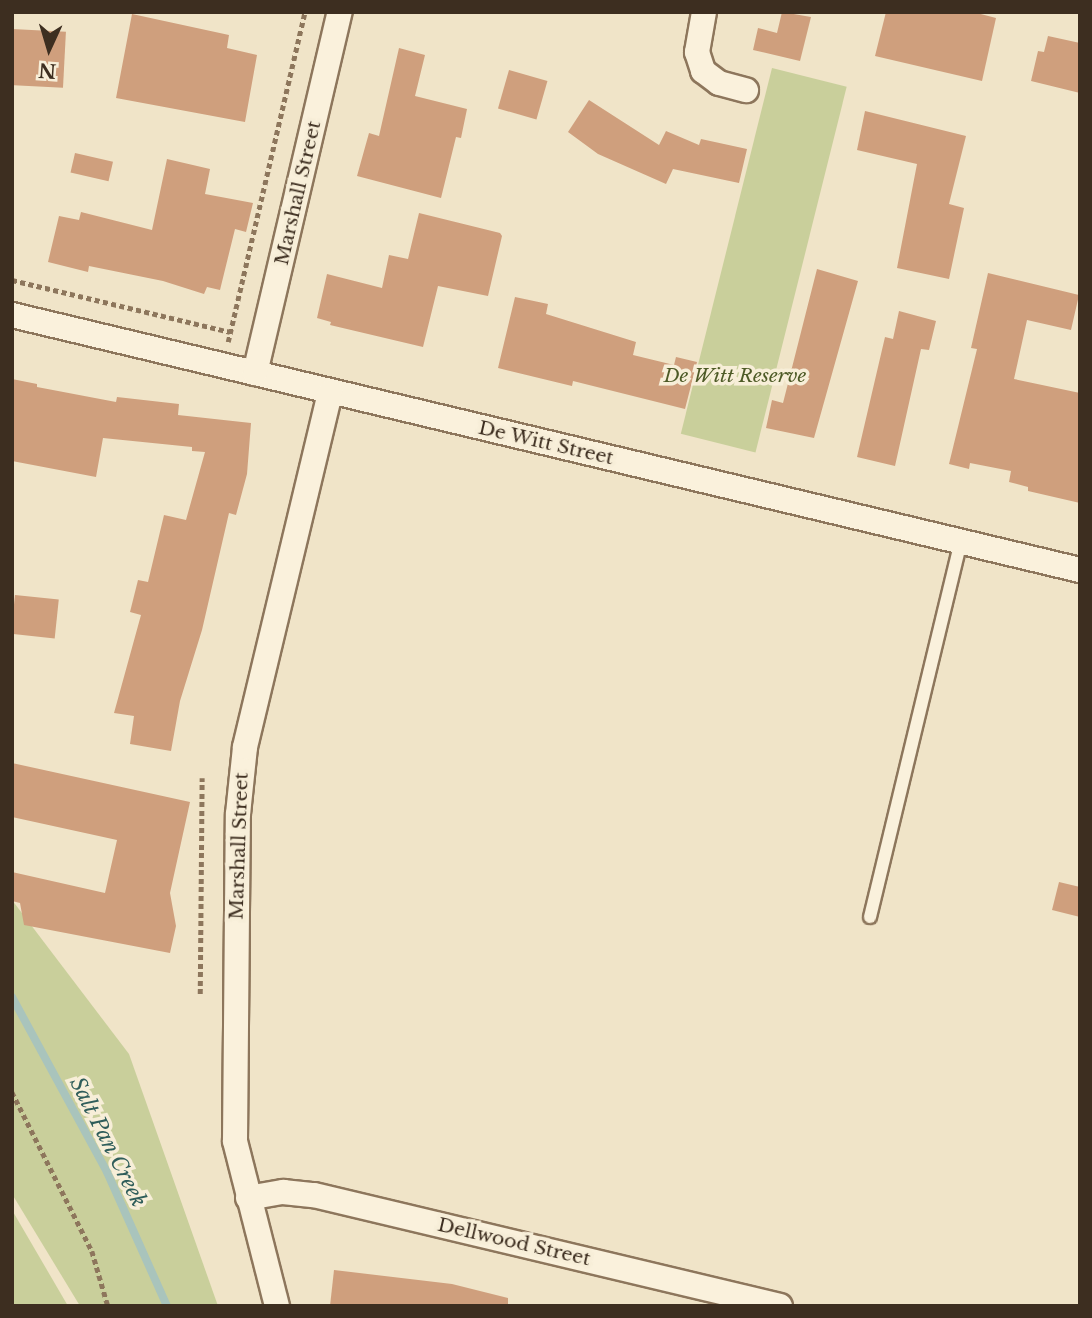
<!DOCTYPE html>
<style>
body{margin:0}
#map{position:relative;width:1092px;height:1318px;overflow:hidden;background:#f0e4c8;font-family:"Libre Baskerville",serif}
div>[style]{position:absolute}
.green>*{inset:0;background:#c9cf9b;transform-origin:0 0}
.stream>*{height:8px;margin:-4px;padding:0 4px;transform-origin:4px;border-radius:4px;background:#a9c4bc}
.building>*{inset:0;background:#cf9f7d;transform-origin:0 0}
.path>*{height:4.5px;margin-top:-2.25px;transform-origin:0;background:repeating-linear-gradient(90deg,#8d765c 0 5px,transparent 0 8.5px)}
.roads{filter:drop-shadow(2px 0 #8d765c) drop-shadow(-2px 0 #8d765c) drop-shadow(0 2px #8d765c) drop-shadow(0 -2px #8d765c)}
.service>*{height:12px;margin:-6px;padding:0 6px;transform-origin:6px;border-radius:6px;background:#faf1dc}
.minor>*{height:24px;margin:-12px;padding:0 12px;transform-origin:12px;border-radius:12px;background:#faf1dc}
span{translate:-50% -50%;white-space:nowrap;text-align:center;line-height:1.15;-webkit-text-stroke:7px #f7eed8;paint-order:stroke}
.street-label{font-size:19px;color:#3d2e20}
.park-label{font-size:19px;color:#4d5a26;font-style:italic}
.water-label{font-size:21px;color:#2f5d5a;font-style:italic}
.frame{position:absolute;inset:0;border:14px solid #3d2e20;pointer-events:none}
.north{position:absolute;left:14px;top:14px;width:70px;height:70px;-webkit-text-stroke:5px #f7eed8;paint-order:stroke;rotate:184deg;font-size:19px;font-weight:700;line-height:28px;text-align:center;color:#3d2e20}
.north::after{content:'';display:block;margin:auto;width:24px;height:32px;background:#3d2e20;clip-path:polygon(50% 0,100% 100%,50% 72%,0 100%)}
</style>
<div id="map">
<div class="green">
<div style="left:772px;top:68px;width:77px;height:377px;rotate:14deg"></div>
<div style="clip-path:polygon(12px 900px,129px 1054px,218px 1306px,80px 1306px,12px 1194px)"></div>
<div style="clip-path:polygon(12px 1210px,68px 1306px,12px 1306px)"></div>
</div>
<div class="stream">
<div style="left:12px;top:997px;width:199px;rotate:61.5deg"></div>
<div style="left:107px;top:1172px;width:147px;rotate:65.9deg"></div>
</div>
<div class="building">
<div style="clip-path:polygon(782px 12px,811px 17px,800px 61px,753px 50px,758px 28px,777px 33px)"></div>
<div style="clip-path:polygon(886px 12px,973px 12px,996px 18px,982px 81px,875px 56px)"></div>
<div style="clip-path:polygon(132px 14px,229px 35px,227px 48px,257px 55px,245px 122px,116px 98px)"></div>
<div style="left:12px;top:29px;width:54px;height:56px;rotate:3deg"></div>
<div style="clip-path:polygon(1048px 36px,1080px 43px,1080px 93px,1031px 81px,1038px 51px,1044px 52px)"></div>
<div style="clip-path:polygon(399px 48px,425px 55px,415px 96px,467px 109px,461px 138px,456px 137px,441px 198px,357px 176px,369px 133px,379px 136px)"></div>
<div style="left:509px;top:70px;width:40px;height:40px;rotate:16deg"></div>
<div style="clip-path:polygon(589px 100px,659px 145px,666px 131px,699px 145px,701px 139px,747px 149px,739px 183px,673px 169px,666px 184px,598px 154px,568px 132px)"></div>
<div style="clip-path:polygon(865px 111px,966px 136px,949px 204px,964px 208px,949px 279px,897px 268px,917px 164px,857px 150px)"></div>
<div style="left:75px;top:153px;width:39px;height:20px;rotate:13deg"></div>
<div style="clip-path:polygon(167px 159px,210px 169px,205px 194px,253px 203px,246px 232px,235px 229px,220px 290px,207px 287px,204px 294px,163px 281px,89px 266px,88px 272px,48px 262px,59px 216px,79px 220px,81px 212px,152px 230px)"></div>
<div style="clip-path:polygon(419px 213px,500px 233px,502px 236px,488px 296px,438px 286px,423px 347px,330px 325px,331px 322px,317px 318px,327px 274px,382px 288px,389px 255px,408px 259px)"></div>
<div style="clip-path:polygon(817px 269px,858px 281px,814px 438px,766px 428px,772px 400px,783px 403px)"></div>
<div style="clip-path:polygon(988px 273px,1079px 295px,1071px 330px,1027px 320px,1014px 379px,1080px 393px,1080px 503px,1028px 491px,1028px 487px,1009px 482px,1011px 471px,970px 463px,969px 469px,949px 464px,977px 349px,971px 348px)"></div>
<div style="clip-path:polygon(515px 297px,548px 304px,546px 314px,636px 342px,633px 355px,674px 365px,676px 357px,697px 362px,685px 409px,573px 381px,572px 386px,498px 368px)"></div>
<div style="clip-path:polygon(899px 311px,936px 321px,929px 350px,921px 349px,895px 466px,857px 457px,885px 337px,893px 339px)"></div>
<div style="clip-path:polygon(12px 379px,37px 384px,37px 387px,116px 402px,117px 397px,179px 404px,178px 415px,251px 423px,247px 474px,236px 515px,229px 513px,202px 630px,180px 701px,171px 751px,130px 744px,134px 716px,114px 713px,141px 615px,130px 612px,138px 580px,148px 582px,164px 515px,186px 520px,205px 452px,192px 451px,192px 447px,103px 438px,96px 477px,12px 461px)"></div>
<div style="left:15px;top:595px;width:44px;height:39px;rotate:6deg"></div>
<div style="clip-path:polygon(12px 763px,190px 802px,170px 893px,176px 926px,170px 953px,24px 925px,20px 903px,12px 901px,12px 872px,105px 893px,117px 840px,12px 817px)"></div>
<div style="clip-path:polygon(1059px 882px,1080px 887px,1080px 917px,1052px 910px)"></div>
<div style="clip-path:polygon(334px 1270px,452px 1284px,508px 1298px,508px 1306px,330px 1306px)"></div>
</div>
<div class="path">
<div style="left:12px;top:280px;width:224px;rotate:13.4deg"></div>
<div style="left:228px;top:342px;width:339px;rotate:-76.9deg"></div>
<div style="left:200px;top:994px;width:216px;rotate:-89.5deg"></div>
<div style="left:12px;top:1092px;width:178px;rotate:63.3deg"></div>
<div style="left:92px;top:1251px;width:57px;rotate:73.8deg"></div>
</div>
<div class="roads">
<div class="service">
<div style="left:870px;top:917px;width:386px;rotate:-76.4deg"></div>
</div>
<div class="minor">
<div style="left:704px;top:12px;width:41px;rotate:99.9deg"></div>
<div style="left:697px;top:52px;width:20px;rotate:72deg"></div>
<div style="left:703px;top:71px;width:20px;rotate:37deg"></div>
<div style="left:719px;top:83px;width:28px;rotate:15deg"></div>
<div style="left:12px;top:315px;width:1098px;rotate:13.43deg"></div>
<div style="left:255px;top:373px;width:371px;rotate:-76.8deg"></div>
<div style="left:248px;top:1198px;width:36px;rotate:-10deg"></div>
<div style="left:283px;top:1192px;width:31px;rotate:6deg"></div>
<div style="left:314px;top:1195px;width:479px;rotate:13.4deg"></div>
<div style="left:277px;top:1306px;width:170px;rotate:-104.3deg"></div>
<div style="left:235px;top:1141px;width:327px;rotate:-89.5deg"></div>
<div style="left:238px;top:814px;width:67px;rotate:-84deg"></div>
<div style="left:245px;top:747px;width:365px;rotate:-76.5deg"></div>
</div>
</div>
<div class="street-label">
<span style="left:298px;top:193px;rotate:-77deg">Marshall Street</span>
<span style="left:546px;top:443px;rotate:13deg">De Witt Street</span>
<span style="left:239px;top:846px;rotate:-88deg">Marshall Street</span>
<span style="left:514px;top:1242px;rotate:13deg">Dellwood Street</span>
</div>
<div class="park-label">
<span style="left:735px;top:376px">De Witt Reserve</span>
</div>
<div class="water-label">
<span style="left:108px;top:1142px;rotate:63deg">Salt Pan Creek</span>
</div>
<div class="frame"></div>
<div class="north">N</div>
</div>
